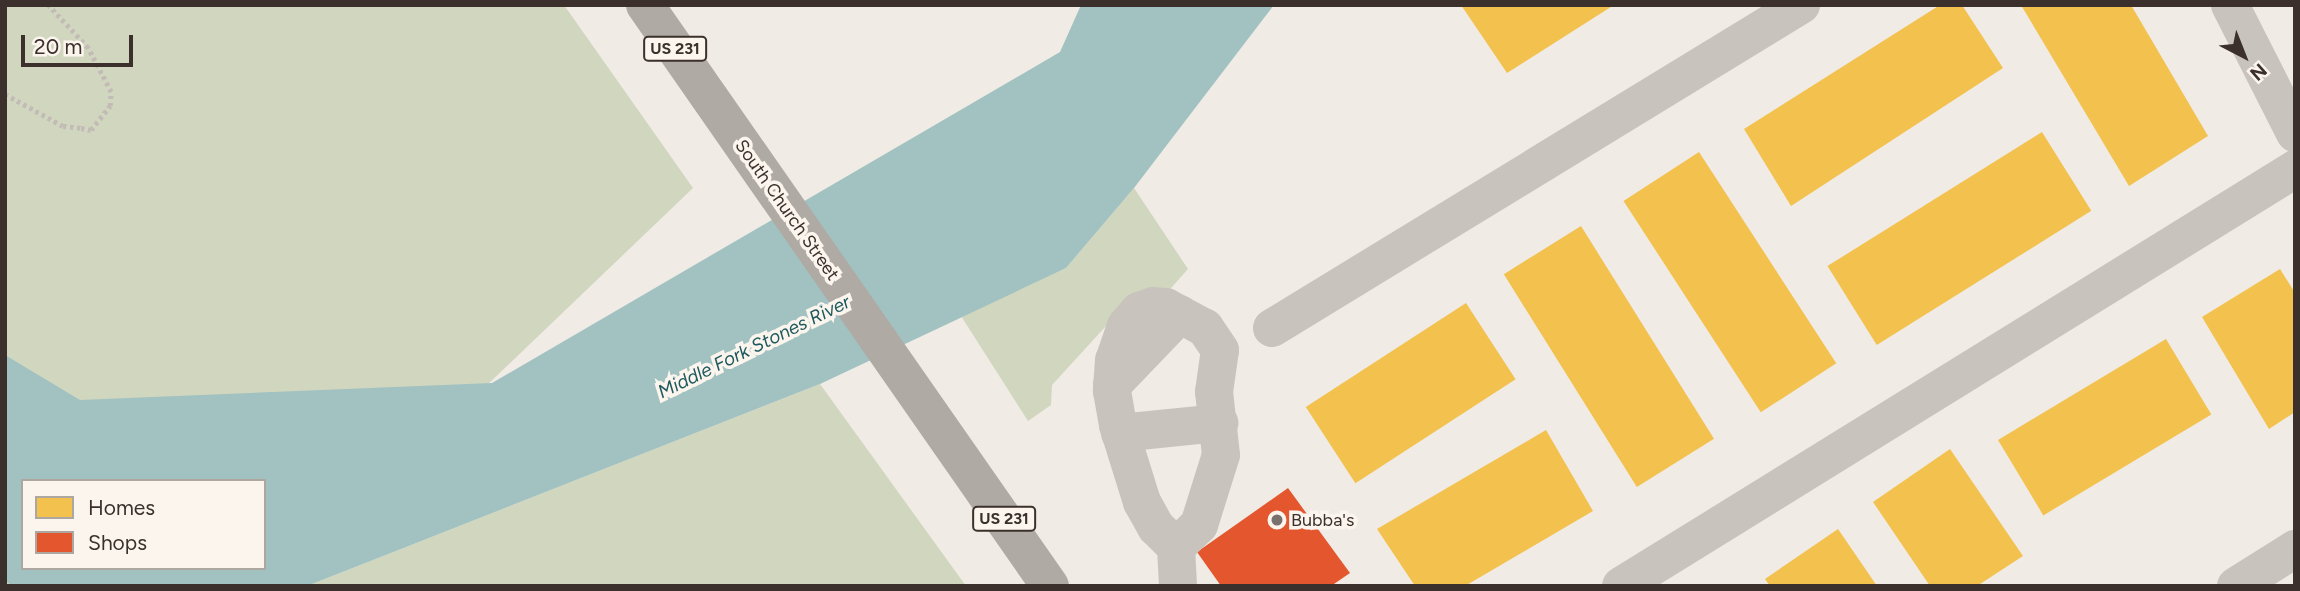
<!DOCTYPE html>
<style>
body{margin:0}
#map{position:relative;width:2300px;height:591px;overflow:hidden;background:#f0ebe5;font-family:Figtree,sans-serif}
div>[style]{position:absolute}
.green>*{inset:0;background:#d1d6bf}
.water>*{inset:0;background:#a1c2c1}
.homes>*{inset:0;background:#f2c14e;transform-origin:0 0}
.shops>*{inset:0;background:#e4572e}
.path>*{height:4.5px;margin-top:-2.25px;transform-origin:0;background:repeating-linear-gradient(90deg,#c2bbb6 0 3.5px,transparent 0 7px)}
.minor>*{height:38px;margin:-19px;padding:0 19px;transform-origin:19px;border-radius:19px;background:#c9c3be}
.highway>*{height:38px;margin:-19px;padding:0 19px;transform-origin:19px;border-radius:19px;background:#afaaa4}
.dots>*{width:19px;height:19px;translate:-50% -50%;box-sizing:border-box;border:4px solid #fbf5ee;border-radius:50%}
span{translate:-50% -50%;white-space:nowrap;text-align:center;line-height:1.15;-webkit-text-stroke:7px #fbf5ee;paint-order:stroke}
.shield-label span{padding:2px 5px;background:#fbf5ee;border:2px solid;border-radius:5px;-webkit-text-stroke-width:0}
.shield-label{font-size:16px;color:#3b302b;font-weight:700}
.street-label{font-size:18px;color:#3b302b}
.poi-label{font-size:18px;color:#3b302b}
.left{translate:0 -50%;text-align:left}
.water-label{font-size:19px;color:#1f5a5e;font-style:italic}
.frame{position:absolute;inset:0;border:7px solid #3b302b;pointer-events:none}
.legend{position:absolute;left:21px;top:479px;width:245px;height:91px;box-sizing:border-box;background:#fbf5ee;border:2px solid #aea6a0;margin:0;padding:9px 12px;list-style:none;font-size:21px;color:#3b302b}
.legend li{display:flex;align-items:center;gap:14px;height:35px}
.legend b{width:35px;border:2px solid #aea6a0}
.north{position:absolute;left:2209px;top:21px;width:70px;height:70px;-webkit-text-stroke:5px #fbf5ee;paint-order:stroke;rotate:138deg;font-size:19px;font-weight:700;line-height:28px;text-align:center;color:#3b302b}
.north::after{content:'';display:block;margin:auto;width:24px;height:32px;background:#3b302b;clip-path:polygon(50% 0,100% 100%,50% 72%,0 100%)}
.scale{position:absolute;left:21px;top:35px;width:112px;height:32px;box-sizing:border-box;border:4px solid #3b302b;border-top:0;padding-left:9px;font-size:21px;line-height:24px;white-space:nowrap;color:#3b302b;-webkit-text-stroke:5px #fbf5ee;paint-order:stroke}
</style>
<div id="map">
<div class="green">
<div style="clip-path:polygon(evenodd,5px 5px,564px 5px,693px 188px,277px 586px,5px 586px,5px 5px,23px 481px,264px 481px,264px 568px,23px 568px,23px 481px)"></div>
<div style="clip-path:polygon(1134px 188px,1188px 269px,1171px 288px,1128px 302px,1052px 385px,1051px 405px,1028px 421px,961px 316px,1066px 268px)"></div>
<div style="clip-path:polygon(820px 384px,966px 586px,307px 586px)"></div>
</div>
<div class="water">
<div style="clip-path:polygon(evenodd,1081px 5px,1274px 5px,1134px 188px,1066px 268px,820px 384px,307px 586px,13px 586px,5px 581px,5px 355px,80px 400px,492px 383px,1060px 52px,1081px 5px,23px 481px,264px 481px,264px 568px,23px 568px,23px 481px)"></div>
</div>
<div class="homes">
<div style="clip-path:polygon(1461px 5px,1614px 5px,1507px 73px)"></div>
<div style="clip-path:polygon(1940px 5px,1962px 5px,2003px 68px,1791px 206px,1744px 129px)"></div>
<div style="clip-path:polygon(2021px 5px,2131px 5px,2208px 136px,2129px 186px)"></div>
<div style="left:2042px;top:132px;width:93px;height:253px;rotate:58deg"></div>
<div style="left:1699px;top:152px;width:252px;height:90px;rotate:57deg"></div>
<div style="left:1581px;top:226px;width:251px;height:91px;rotate:58deg"></div>
<div style="clip-path:polygon(2280px 269px,2295px 293px,2295px 412px,2269px 429px,2202px 317px)"></div>
<div style="left:1466px;top:303px;width:91px;height:191px;rotate:57deg"></div>
<div style="left:2166px;top:339px;width:88px;height:196px;rotate:59deg"></div>
<div style="clip-path:polygon(1546px 430px,1593px 511px,1465px 586px,1415px 586px,1377px 529px)"></div>
<div style="clip-path:polygon(1950px 449px,2023px 556px,1977px 586px,1930px 586px,1873px 502px)"></div>
<div style="clip-path:polygon(1838px 529px,1877px 586px,1770px 586px,1765px 579px)"></div>
</div>
<div class="shops">
<div style="clip-path:polygon(1288px 488px,1350px 573px,1331px 586px,1221px 586px,1197px 552px)"></div>
</div>
<div class="path">
<div style="left:5px;top:94px;width:66px;rotate:28.9deg"></div>
<div style="left:63px;top:126px;width:18px;rotate:6deg"></div>
<div style="left:81px;top:128px;width:10px;rotate:11deg"></div>
<div style="left:91px;top:130px;width:31px;rotate:-52deg"></div>
<div style="left:110px;top:106px;width:14px;rotate:-86deg"></div>
<div style="left:111px;top:92px;width:50px;rotate:-117.6deg"></div>
<div style="left:88px;top:48px;width:59px;rotate:-132.9deg"></div>
</div>
<div class="minor">
<div style="left:2230px;top:5px;width:144px;rotate:63.1deg"></div>
<div style="left:1272px;top:328px;width:620px;rotate:-31.41deg"></div>
<div style="left:1112px;top:385px;width:98px;rotate:-46.2deg"></div>
<div style="left:1120px;top:433px;width:100px;rotate:-5.8deg"></div>
<div style="left:1176px;top:547px;width:32px;rotate:-44deg"></div>
<div style="left:1199px;top:525px;width:73px;rotate:-72.6deg"></div>
<div style="left:1221px;top:455px;width:63px;rotate:-96.3deg"></div>
<div style="left:1214px;top:392px;width:42px;rotate:-81.9deg"></div>
<div style="left:1220px;top:350px;width:27px;rotate:-124deg"></div>
<div style="left:1205px;top:328px;width:44px;rotate:-151.7deg"></div>
<div style="left:1166px;top:307px;width:13px;rotate:-176deg"></div>
<div style="left:1153px;top:306px;width:15px;rotate:160deg"></div>
<div style="left:1139px;top:311px;width:20px;rotate:131deg"></div>
<div style="left:1126px;top:326px;width:36px;rotate:109deg"></div>
<div style="left:1114px;top:360px;width:31px;rotate:94deg"></div>
<div style="left:1112px;top:391px;width:35px;rotate:80deg"></div>
<div style="left:1118px;top:425px;width:81px;rotate:72.7deg"></div>
<div style="left:1142px;top:502px;width:29px;rotate:61deg"></div>
<div style="left:1156px;top:527px;width:28px;rotate:45deg"></div>
<div style="left:1176px;top:547px;width:39px;rotate:87deg"></div>
<div style="left:1621px;top:586px;width:793px;rotate:-31.74deg"></div>
<div style="left:2236px;top:586px;width:70px;rotate:-32.1deg"></div>
</div>
<div class="highway">
<div style="left:645px;top:5px;width:708px;rotate:55.12deg"></div>
</div>
<div class="dots">
<div style="left:1277px;top:520px;background:#7a716c"></div>
</div>
<div class="shield-label">
<span style="left:675px;top:49px">US 231</span>
<span style="left:1004px;top:519px">US 231</span>
</div>
<div class="street-label">
<span style="left:787px;top:210px;rotate:55deg">South Church Street</span>
</div>
<div class="poi-label">
<span class="left" style="left:1291px;top:520px">Bubba's</span>
</div>
<div class="water-label">
<span style="left:754px;top:347px;rotate:-26deg">Middle Fork Stones River</span>
</div>
<div class="frame"></div>
<ul class="legend">
<li><b style="height:19px;background:#f2c14e"></b>Homes</li>
<li><b style="height:19px;background:#e4572e"></b>Shops</li>
</ul>
<div class="north">N</div>
<div class="scale">20 m</div>
</div>
